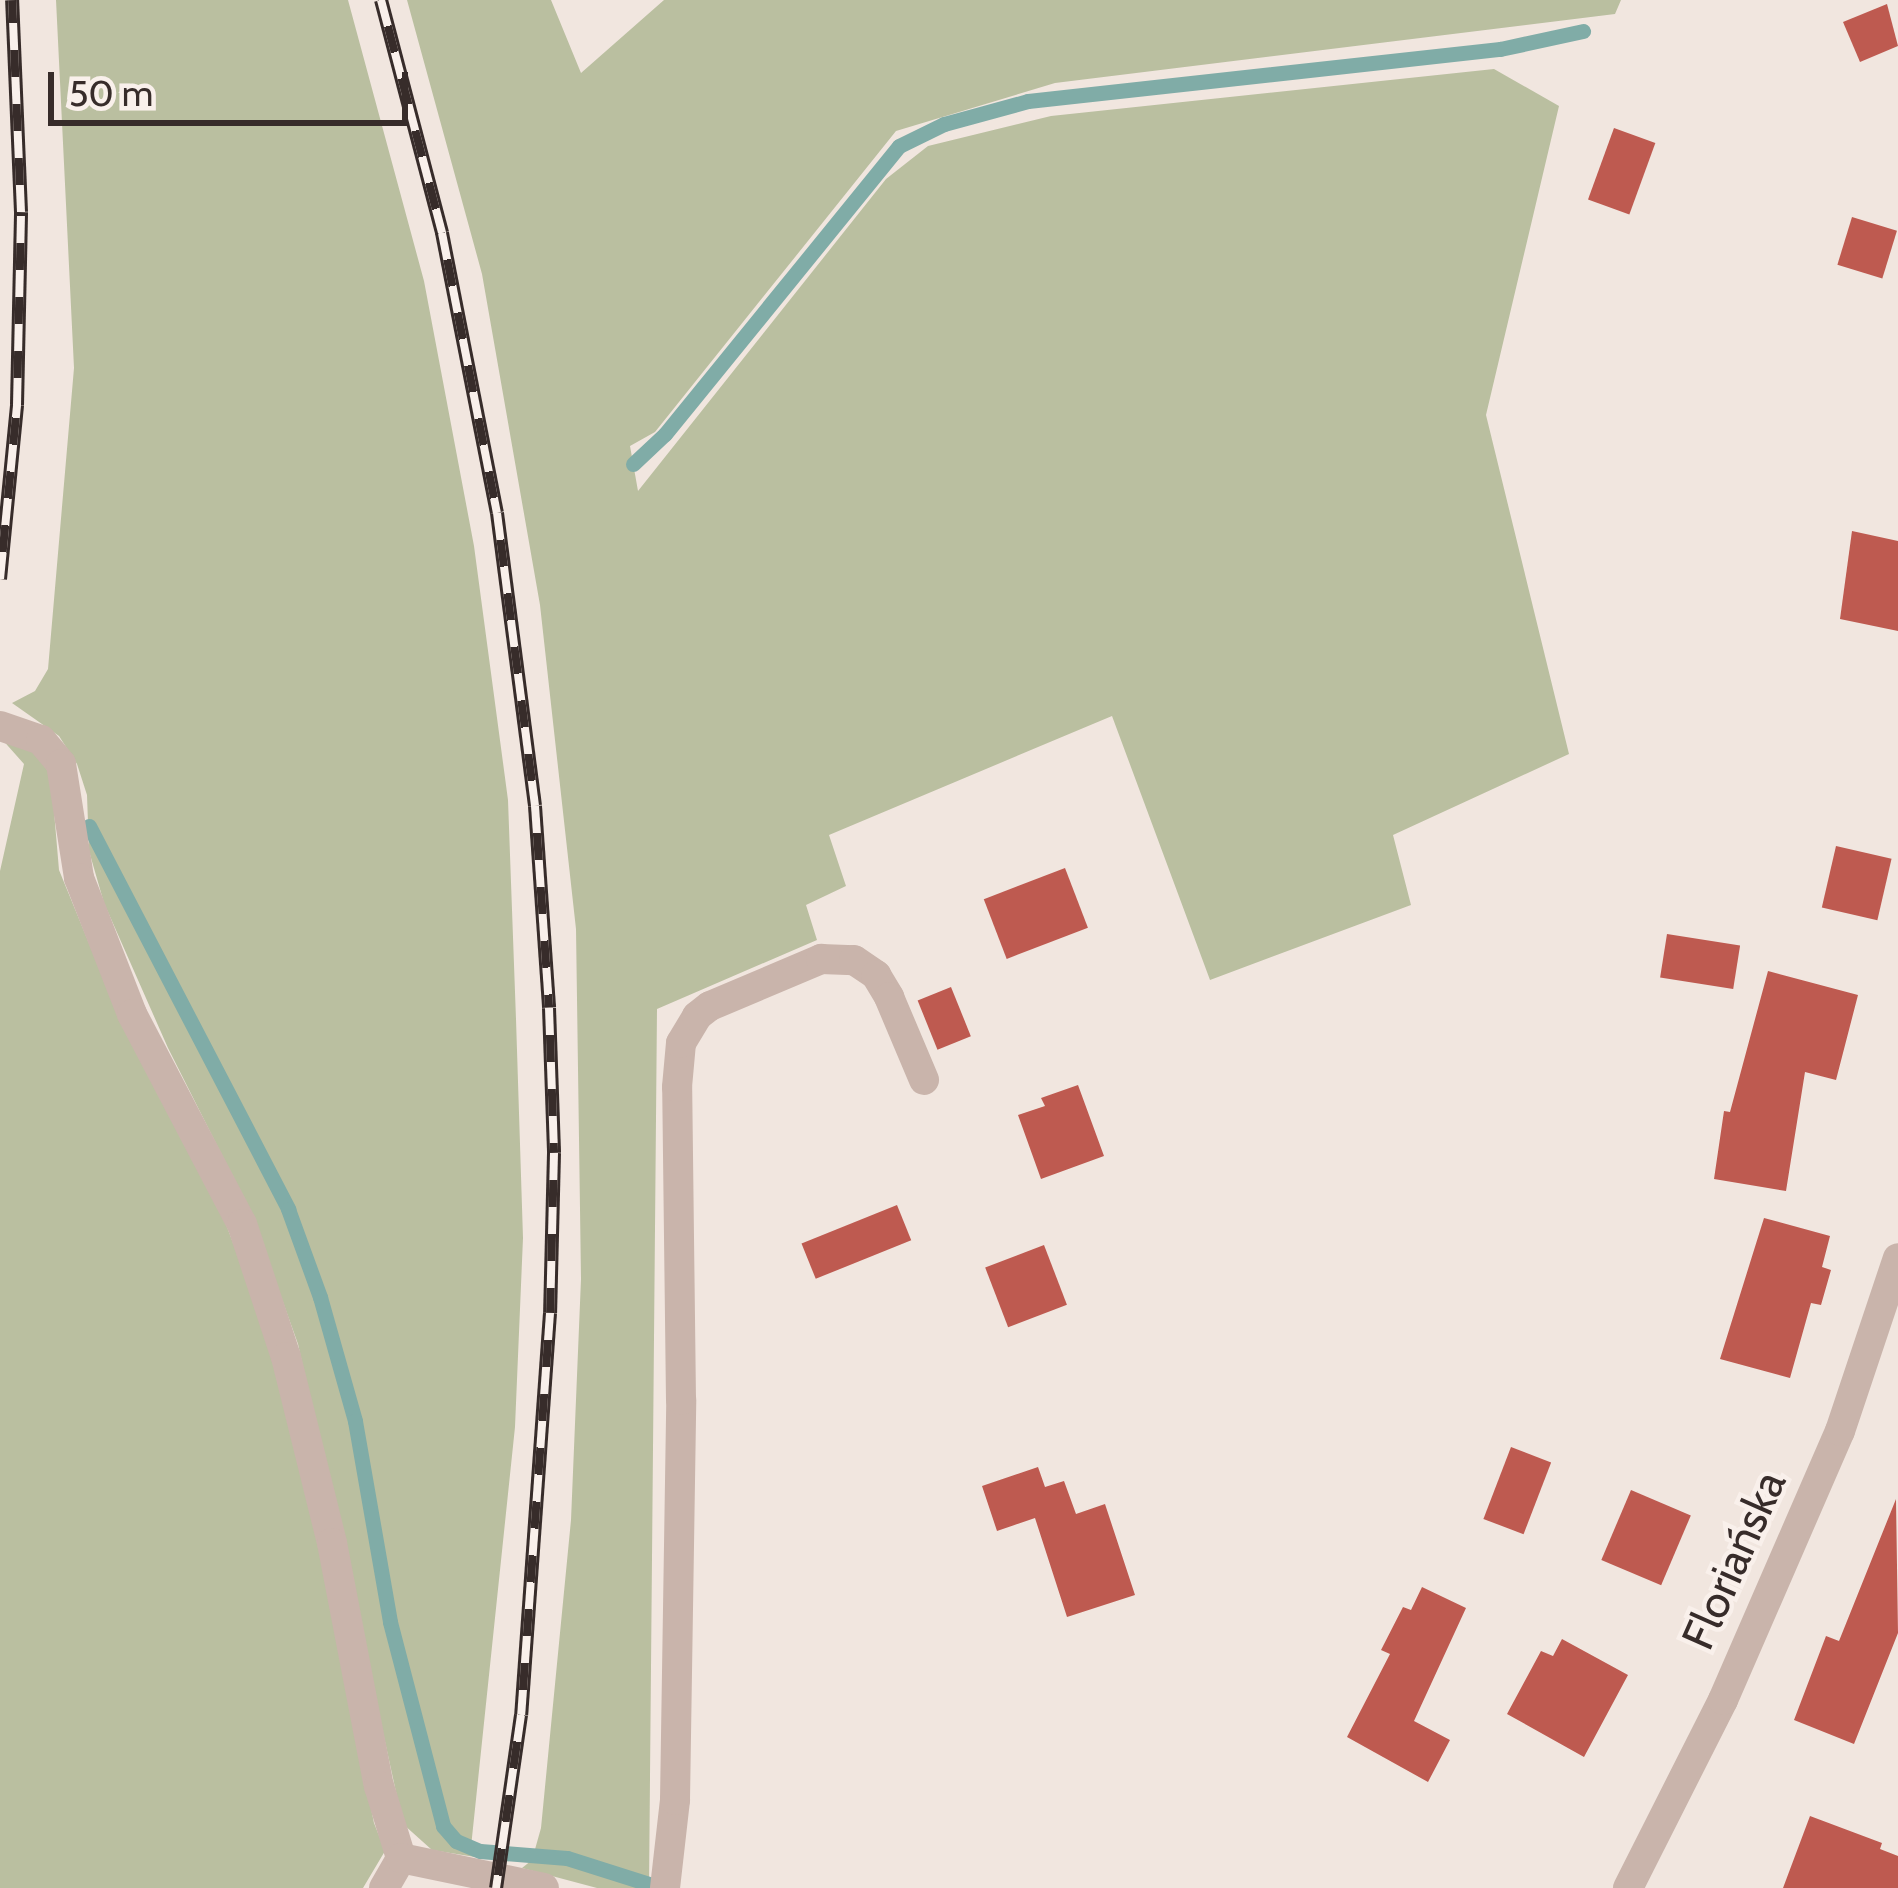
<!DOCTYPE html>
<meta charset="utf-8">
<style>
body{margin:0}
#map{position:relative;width:1898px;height:1888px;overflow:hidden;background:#f1e6df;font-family:Cabin,sans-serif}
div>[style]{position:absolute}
.green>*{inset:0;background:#babfa0}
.stream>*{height:15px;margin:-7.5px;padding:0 7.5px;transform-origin:7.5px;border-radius:7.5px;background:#80aca7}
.building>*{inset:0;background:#be5a50;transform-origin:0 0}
.minor>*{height:30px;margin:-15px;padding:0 15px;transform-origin:15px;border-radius:15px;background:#c9b4ab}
.rail>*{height:14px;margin-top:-7px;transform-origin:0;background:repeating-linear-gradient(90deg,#f9f0eb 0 27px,#372c2a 0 54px);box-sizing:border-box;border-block:3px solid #372c2a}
span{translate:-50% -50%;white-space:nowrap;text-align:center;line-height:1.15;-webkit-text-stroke:9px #f9f0eb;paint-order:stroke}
.street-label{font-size:45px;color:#372c2a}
.scale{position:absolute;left:48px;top:72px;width:360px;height:54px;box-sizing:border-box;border:6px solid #372c2a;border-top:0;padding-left:15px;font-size:36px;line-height:42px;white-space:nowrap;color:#372c2a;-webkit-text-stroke:9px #f9f0eb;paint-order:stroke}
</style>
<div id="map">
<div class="green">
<div style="clip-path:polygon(56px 0,348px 0,424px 281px,474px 546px,508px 800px,516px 1019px,523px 1238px,515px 1427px,471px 1847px,475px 1857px,432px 1850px,403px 1824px,298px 1344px,251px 1213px,168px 1048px,104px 903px,89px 851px,87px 795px,77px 764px,59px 736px,12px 703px,35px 691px,48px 669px,74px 368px)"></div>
<div style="clip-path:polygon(407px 0,551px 0,581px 73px,664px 0,1621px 0,1615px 14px,1055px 83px,896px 131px,655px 432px,630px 446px,638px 491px,886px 179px,928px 146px,1051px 116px,1494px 69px,1559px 106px,1486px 415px,1569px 754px,1393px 835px,1411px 905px,1210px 980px,1112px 716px,829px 835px,846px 886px,806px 905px,817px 940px,657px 1009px,649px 1888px,597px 1888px,522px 1868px,532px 1860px,541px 1828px,571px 1520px,581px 1279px,576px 929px,540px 605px,482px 274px)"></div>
<div style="clip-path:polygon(0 737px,36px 752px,51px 776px,59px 870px,120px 1019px,221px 1211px,252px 1293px,297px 1441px,374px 1823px,385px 1851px,363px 1888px,0 1888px,0 871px,24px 764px)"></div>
</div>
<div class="stream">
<div style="left:633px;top:464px;width:44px;rotate:-43.2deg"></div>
<div style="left:665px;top:434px;width:371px;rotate:-50.9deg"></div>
<div style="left:899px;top:146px;width:50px;rotate:-26.1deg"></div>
<div style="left:944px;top:124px;width:87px;rotate:-15.3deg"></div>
<div style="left:1028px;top:101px;width:475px;rotate:-6.3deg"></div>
<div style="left:1500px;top:49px;width:85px;rotate:-12.2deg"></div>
<div style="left:89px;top:826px;width:432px;rotate:62.5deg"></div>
<div style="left:288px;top:1209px;width:94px;rotate:70deg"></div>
<div style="left:320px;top:1297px;width:129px;rotate:74.2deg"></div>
<div style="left:355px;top:1421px;width:204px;rotate:80.1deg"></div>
<div style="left:390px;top:1622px;width:211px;rotate:75.4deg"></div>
<div style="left:443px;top:1826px;width:20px;rotate:49deg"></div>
<div style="left:456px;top:1841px;width:26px;rotate:23deg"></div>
<div style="left:480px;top:1851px;width:87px;rotate:4.6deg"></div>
<div style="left:567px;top:1858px;width:89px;rotate:17.6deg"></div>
</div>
<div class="building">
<div style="clip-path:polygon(1887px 4px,1898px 46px,1860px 62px,1843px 22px)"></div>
<div style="left:1614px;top:128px;width:44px;height:76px;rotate:20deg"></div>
<div style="left:1852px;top:217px;width:47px;height:50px;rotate:17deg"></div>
<div style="clip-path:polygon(1852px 531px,1898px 541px,1898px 631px,1840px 619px)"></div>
<div style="left:1836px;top:846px;width:57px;height:63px;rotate:13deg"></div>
<div style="left:1065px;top:868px;width:64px;height:87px;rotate:69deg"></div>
<div style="left:1667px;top:934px;width:74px;height:44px;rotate:9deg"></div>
<div style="clip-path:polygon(1768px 971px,1858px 995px,1836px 1080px,1805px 1072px,1786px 1191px,1714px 1179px,1724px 1111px,1730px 1112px)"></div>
<div style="left:951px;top:987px;width:53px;height:36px;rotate:68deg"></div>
<div style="clip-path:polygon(1078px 1085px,1104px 1156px,1041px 1179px,1018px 1115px,1045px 1106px,1041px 1098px)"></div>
<div style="left:897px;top:1205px;width:38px;height:103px;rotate:68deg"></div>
<div style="clip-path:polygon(1764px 1218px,1830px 1236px,1822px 1267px,1831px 1270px,1821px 1305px,1811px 1303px,1790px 1378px,1720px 1359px)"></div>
<div style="left:1044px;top:1245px;width:64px;height:63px;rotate:69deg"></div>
<div style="left:1511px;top:1447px;width:43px;height:77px;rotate:21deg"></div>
<div style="clip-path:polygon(1038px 1467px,1045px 1487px,1064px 1481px,1076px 1514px,1105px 1504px,1135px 1595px,1067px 1617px,1035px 1518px,997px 1531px,982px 1486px)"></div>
<div style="left:1631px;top:1490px;width:65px;height:76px;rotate:23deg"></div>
<div style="clip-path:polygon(1896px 1499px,1898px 1633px,1854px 1744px,1794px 1720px,1826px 1636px,1839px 1641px)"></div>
<div style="clip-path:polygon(1422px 1587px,1466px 1608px,1414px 1721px,1450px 1740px,1428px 1782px,1347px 1737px,1390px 1654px,1381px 1650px,1403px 1607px,1411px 1610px)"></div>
<div style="clip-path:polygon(1562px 1639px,1628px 1675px,1584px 1757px,1507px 1714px,1541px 1651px,1553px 1656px)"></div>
<div style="clip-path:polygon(1810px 1816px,1882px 1843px,1880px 1849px,1898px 1856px,1898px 1888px,1783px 1888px)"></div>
</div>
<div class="minor">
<div style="left:0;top:726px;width:43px;rotate:18.9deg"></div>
<div style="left:41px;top:740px;width:31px;rotate:50deg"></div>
<div style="left:61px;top:764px;width:115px;rotate:81deg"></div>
<div style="left:79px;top:878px;width:146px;rotate:68.7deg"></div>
<div style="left:132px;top:1014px;width:237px;rotate:62.4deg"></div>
<div style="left:242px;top:1224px;width:140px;rotate:71.7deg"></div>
<div style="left:286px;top:1357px;width:192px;rotate:76.1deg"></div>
<div style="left:332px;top:1543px;width:248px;rotate:79.1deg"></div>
<div style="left:379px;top:1786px;width:75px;rotate:73deg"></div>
<div style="left:384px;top:1888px;width:34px;rotate:-60deg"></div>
<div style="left:401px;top:1858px;width:146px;rotate:11.8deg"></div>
<div style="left:665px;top:1888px;width:89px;rotate:-83.5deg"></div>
<div style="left:675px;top:1800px;width:400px;rotate:-89.1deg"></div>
<div style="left:681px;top:1400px;width:313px;rotate:-90.7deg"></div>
<div style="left:677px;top:1087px;width:44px;rotate:-84.8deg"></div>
<div style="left:681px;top:1043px;width:31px;rotate:-59deg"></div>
<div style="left:697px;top:1016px;width:16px;rotate:-38deg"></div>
<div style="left:710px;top:1006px;width:121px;rotate:-22.9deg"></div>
<div style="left:821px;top:959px;width:33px;rotate:2deg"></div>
<div style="left:854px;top:960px;width:27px;rotate:34deg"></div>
<div style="left:876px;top:975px;width:26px;rotate:59deg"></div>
<div style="left:889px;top:997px;width:90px;rotate:67.1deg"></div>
<div style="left:1628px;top:1888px;width:211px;rotate:-63.2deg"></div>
<div style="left:1723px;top:1700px;width:293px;rotate:-66.5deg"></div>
<div style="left:1840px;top:1431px;width:182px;rotate:-71.5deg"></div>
</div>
<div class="rail">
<div style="left:381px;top:0;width:241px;rotate:75.3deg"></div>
<div style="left:442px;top:233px;width:285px;rotate:78.9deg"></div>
<div style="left:497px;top:513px;width:295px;rotate:82.6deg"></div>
<div style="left:535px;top:806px;width:202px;rotate:86deg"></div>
<div style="left:549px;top:1008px;width:145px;rotate:88deg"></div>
<div style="left:554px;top:1153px;width:160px;rotate:91.4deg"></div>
<div style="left:550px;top:1313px;width:403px;rotate:94.1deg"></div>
<div style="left:521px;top:1715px;width:175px;rotate:98.2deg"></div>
<div style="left:0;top:579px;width:175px;rotate:-84.4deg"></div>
<div style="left:17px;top:405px;width:193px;rotate:-88.8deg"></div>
<div style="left:21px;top:212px;width:212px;rotate:-92.4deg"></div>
</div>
<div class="street-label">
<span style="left:1734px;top:1560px;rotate:-66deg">Floriańska</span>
</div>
<div class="scale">50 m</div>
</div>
